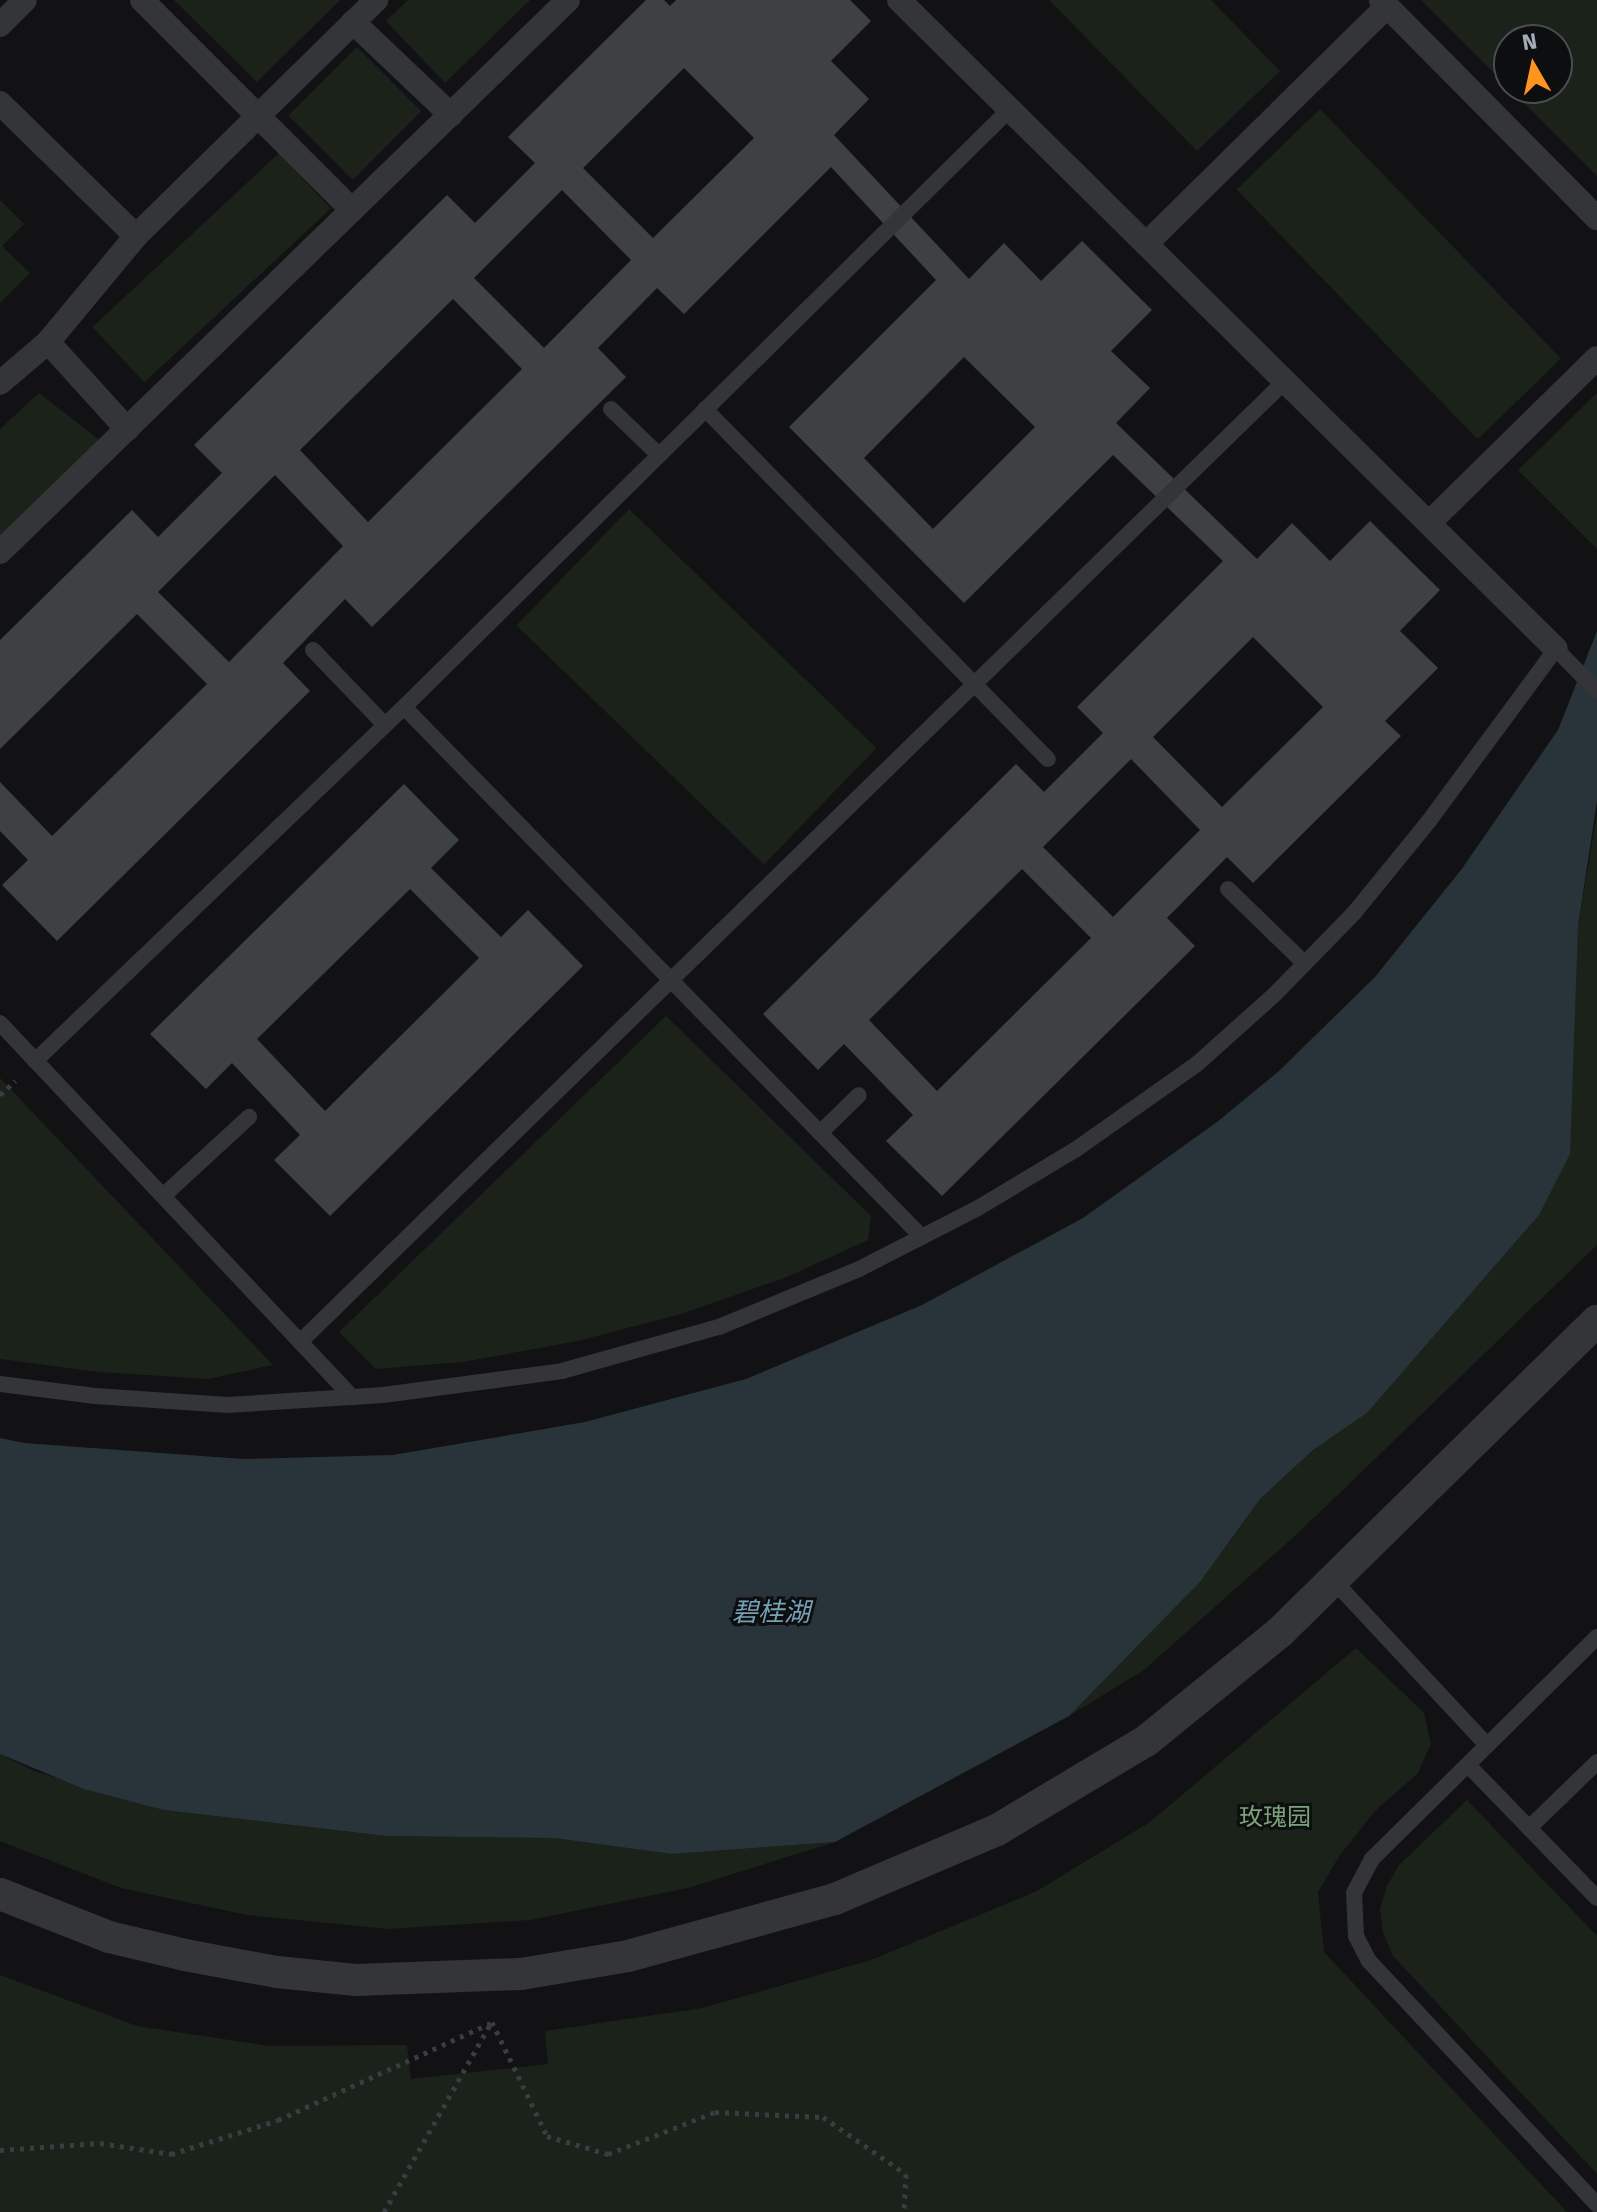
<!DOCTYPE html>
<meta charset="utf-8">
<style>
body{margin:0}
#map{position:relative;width:1597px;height:2212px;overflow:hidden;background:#121214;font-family:"Fira Sans","Noto Sans SC",sans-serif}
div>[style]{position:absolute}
.green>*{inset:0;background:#1a221a;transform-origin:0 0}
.water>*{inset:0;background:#283439}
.building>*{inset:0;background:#3e4144}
.path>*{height:5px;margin-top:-2.5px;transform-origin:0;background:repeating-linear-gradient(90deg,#393c41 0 4px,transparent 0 10px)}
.service>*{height:16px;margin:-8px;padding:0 8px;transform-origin:8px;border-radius:8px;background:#333539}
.pedestrian>*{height:24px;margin:-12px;padding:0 12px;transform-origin:12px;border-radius:12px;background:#333539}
.minor>*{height:32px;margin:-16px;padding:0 16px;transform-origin:16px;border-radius:16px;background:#333539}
span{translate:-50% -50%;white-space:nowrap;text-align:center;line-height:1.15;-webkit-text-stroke:6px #0d0e0f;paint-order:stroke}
.park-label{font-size:24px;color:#7ba377}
.water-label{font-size:26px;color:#76a0b5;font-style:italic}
.north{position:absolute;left:1493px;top:24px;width:80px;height:80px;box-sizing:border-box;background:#0d0e0f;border:2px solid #494d52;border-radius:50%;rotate:351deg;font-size:22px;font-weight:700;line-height:32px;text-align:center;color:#a2abb6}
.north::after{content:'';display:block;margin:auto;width:28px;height:36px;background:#ff951f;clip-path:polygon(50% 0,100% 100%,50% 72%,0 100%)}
</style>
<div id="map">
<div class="green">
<div style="clip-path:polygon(174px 0,340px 0,257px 82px)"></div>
<div style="clip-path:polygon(408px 0,530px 0,445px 83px,386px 21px)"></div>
<div style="clip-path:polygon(1049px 0,1211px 0,1280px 71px,1197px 151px)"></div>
<div style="clip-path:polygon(evenodd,1421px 0,1597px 0,1597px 176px,1421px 0,1509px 40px,1557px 40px,1557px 88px,1509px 88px,1509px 40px)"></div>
<div style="left:357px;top:47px;width:91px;height:97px;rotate:45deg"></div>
<div style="left:1320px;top:109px;width:347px;height:116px;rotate:46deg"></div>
<div style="left:279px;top:153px;width:76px;height:255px;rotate:47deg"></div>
<div style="clip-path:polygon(0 200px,24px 224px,2px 246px,30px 273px,0 303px)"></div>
<div style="clip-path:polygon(39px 393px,102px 442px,0 537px,0 429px)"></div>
<div style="clip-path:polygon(1597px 393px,1597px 549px,1518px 470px)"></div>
<div style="left:629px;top:509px;width:344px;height:162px;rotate:44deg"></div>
<div style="clip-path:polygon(1597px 813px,1597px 1245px,1296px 1535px,1144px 1670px,1069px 1716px,1200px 1582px,1260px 1499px,1313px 1450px,1367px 1413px,1539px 1215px,1578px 926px)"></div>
<div style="clip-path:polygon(666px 1016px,871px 1216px,868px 1240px,787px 1277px,681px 1314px,578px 1341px,463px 1362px,376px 1369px,339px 1332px)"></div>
<div style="clip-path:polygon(0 1078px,273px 1365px,208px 1379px,99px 1372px,0 1359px)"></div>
<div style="clip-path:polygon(1356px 1648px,1424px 1713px,1431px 1744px,1418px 1773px,1375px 1811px,1340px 1855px,1318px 1892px,1324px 1952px,1567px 2212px,0 2212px,0 1975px,137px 2026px,270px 2046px,407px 2045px,411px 2079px,548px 2064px,545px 2031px,702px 2008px,871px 1960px,1037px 1891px,1150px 1822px)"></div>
<div style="clip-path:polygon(0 1754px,34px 1771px,164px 1810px,386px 1836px,554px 1838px,672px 1854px,835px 1842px,688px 1888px,530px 1920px,388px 1929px,247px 1915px,121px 1888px,0 1841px)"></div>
<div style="clip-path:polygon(1467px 1800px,1597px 1936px,1597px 2174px,1393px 1956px,1383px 1932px,1380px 1909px,1387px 1886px,1399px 1865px)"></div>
</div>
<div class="water">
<div style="clip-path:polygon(1597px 631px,1597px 801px,1578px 926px,1570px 1154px,1539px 1215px,1367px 1413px,1313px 1450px,1260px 1499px,1200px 1582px,1069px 1716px,835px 1842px,672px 1854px,554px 1838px,386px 1836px,164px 1810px,84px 1789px,0 1754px,0 1438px,24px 1443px,243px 1459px,393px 1455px,585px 1422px,746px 1379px,922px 1305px,1083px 1218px,1217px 1122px,1279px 1071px,1375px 977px,1461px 870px,1558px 730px)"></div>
</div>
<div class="building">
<div style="clip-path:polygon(evenodd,646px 0,664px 0,670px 6px,676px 0,850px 0,871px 21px,831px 61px,869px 99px,834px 135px,969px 279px,1004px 243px,1041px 281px,1082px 241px,1152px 310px,1111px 351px,1150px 388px,1116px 423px,1257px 559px,1292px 523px,1330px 561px,1370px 521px,1440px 590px,1400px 631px,1438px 668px,1385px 721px,1401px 736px,1253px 883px,1227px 857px,1167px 918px,1195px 946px,942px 1196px,886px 1141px,913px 1115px,844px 1044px,818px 1070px,763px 1014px,1016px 764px,1044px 792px,1103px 733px,1077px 707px,1223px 561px,1113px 455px,964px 603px,938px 577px,789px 427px,936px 280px,831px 167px,684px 314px,657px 288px,598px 348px,626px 377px,372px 627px,345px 599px,283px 663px,310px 691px,57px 941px,2px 885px,28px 860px,0 831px,0 782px,52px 836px,207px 684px,137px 614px,0 749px,0 640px,132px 510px,158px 537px,222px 473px,194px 445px,447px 195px,475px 223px,535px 163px,508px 137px,646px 0,684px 68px,754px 138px,653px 238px,583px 168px,684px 68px,646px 0,562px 190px,631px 260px,544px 348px,474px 278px,562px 190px,646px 0,453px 299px,522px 369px,368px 522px,300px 450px,453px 299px,646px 0,964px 357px,1035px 427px,933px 529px,864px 458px,964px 357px,646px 0,275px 475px,343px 546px,229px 662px,158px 592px,275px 475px,646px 0,1253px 637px,1323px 707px,1222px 807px,1153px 737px,1253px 637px,646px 0,1131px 759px,1200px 830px,1113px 917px,1043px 847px,1131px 759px,646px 0,1022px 869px,1091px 938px,937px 1091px,869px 1020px,1022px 869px)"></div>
<div style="clip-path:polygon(evenodd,404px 784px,459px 840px,431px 868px,501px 937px,528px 910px,583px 966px,330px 1216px,274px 1160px,300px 1135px,232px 1063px,206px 1089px,150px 1034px,404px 784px,410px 889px,479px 958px,325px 1111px,257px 1039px,410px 889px)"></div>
</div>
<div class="path">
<div style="left:0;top:1095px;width:21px;rotate:-43deg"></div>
<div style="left:492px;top:2022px;width:127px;rotate:64.2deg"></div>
<div style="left:547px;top:2136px;width:64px;rotate:16.4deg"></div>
<div style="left:608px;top:2154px;width:115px;rotate:-21.4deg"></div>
<div style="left:715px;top:2112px;width:108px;rotate:2.7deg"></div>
<div style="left:823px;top:2117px;width:101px;rotate:34.5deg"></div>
<div style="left:906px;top:2174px;width:38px;rotate:93deg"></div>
<div style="left:0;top:2150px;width:100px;rotate:-4deg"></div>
<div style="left:100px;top:2143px;width:72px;rotate:8.8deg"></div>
<div style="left:171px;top:2154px;width:112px;rotate:-17.6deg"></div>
<div style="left:278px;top:2120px;width:234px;rotate:-24.5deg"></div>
<div style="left:384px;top:2212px;width:217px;rotate:-60.5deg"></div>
</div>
<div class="service">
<div style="left:611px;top:409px;width:66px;rotate:43.8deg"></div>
<div style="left:705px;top:409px;width:490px;rotate:45.6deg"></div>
<div style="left:313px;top:650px;width:104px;rotate:46.2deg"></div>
<div style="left:404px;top:707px;width:741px;rotate:45.66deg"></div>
<div style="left:1228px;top:889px;width:107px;rotate:44.2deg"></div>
<div style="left:0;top:1023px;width:514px;rotate:46.74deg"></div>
<div style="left:35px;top:1061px;width:511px;rotate:-43.81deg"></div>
<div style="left:404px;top:707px;width:851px;rotate:-44.62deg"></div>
<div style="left:820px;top:1133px;width:54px;rotate:-44.3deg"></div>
<div style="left:163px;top:1196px;width:117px;rotate:-42.6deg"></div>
<div style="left:300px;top:1342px;width:1376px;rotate:-44.29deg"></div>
<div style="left:0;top:1384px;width:96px;rotate:7.2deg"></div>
<div style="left:95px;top:1396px;width:133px;rotate:3.9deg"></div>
<div style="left:228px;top:1405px;width:155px;rotate:-3.7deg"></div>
<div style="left:383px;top:1395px;width:181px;rotate:-7.6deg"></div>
<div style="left:562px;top:1371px;width:163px;rotate:-15.7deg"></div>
<div style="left:719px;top:1327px;width:152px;rotate:-22.5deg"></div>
<div style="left:859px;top:1269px;width:134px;rotate:-27.1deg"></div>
<div style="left:978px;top:1208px;width:113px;rotate:-30.9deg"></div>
<div style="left:1075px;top:1150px;width:149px;rotate:-35.2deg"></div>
<div style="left:1197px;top:1064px;width:105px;rotate:-41.9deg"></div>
<div style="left:1275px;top:994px;width:113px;rotate:-45.7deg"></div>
<div style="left:1354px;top:913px;width:119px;rotate:-50.8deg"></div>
<div style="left:1429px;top:821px;width:214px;rotate:-53.6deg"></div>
<div style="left:1556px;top:649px;width:59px;rotate:45.7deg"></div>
<div style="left:1333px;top:1580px;width:226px;rotate:47deg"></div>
<div style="left:1597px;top:1637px;width:316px;rotate:135.4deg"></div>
<div style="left:1372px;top:1859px;width:38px;rotate:118deg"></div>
<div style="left:1354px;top:1893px;width:43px;rotate:87.3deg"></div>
<div style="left:1356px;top:1936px;width:28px;rotate:63deg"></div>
<div style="left:1369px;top:1961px;width:334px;rotate:46.9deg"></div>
<div style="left:1468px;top:1765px;width:185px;rotate:45.9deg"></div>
<div style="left:1529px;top:1828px;width:95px;rotate:-44.1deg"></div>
</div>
<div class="pedestrian">
<div style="left:142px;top:0;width:297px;rotate:45deg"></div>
<div style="left:899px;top:0;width:923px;rotate:44.65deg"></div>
<div style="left:1381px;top:0;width:307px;rotate:45.3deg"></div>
<div style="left:353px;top:22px;width:135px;rotate:43.5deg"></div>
<div style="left:0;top:25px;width:35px;rotate:-45deg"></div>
<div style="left:0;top:103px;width:190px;rotate:44.4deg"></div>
<div style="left:1146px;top:244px;width:339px;rotate:-44.6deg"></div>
<div style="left:48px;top:342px;width:118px;rotate:47.8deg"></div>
<div style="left:0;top:383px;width:63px;rotate:-40.5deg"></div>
<div style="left:48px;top:342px;width:138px;rotate:-50.3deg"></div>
<div style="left:136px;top:236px;width:337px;rotate:-44.5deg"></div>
<div style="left:1429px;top:523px;width:235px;rotate:-44.5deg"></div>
<div style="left:0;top:552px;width:792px;rotate:-44.18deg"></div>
</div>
<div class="minor">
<div style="left:0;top:1894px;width:117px;rotate:21.5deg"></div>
<div style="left:109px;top:1937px;width:78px;rotate:13.3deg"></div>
<div style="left:185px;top:1955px;width:94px;rotate:10.5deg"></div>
<div style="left:277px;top:1972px;width:79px;rotate:5.8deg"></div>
<div style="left:356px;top:1980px;width:165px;rotate:-2.1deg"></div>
<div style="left:521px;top:1974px;width:109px;rotate:-9.5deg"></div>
<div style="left:628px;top:1956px;width:215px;rotate:-15.4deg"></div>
<div style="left:835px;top:1899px;width:176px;rotate:-23.1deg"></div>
<div style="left:997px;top:1830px;width:174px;rotate:-30.9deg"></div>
<div style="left:1146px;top:1741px;width:173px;rotate:-39.1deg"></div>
<div style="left:1280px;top:1632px;width:444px;rotate:-44.5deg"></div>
</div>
<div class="park-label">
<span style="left:1275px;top:1818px">玫瑰园</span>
</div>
<div class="water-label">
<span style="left:771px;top:1613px">碧桂湖</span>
</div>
<div class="north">N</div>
</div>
